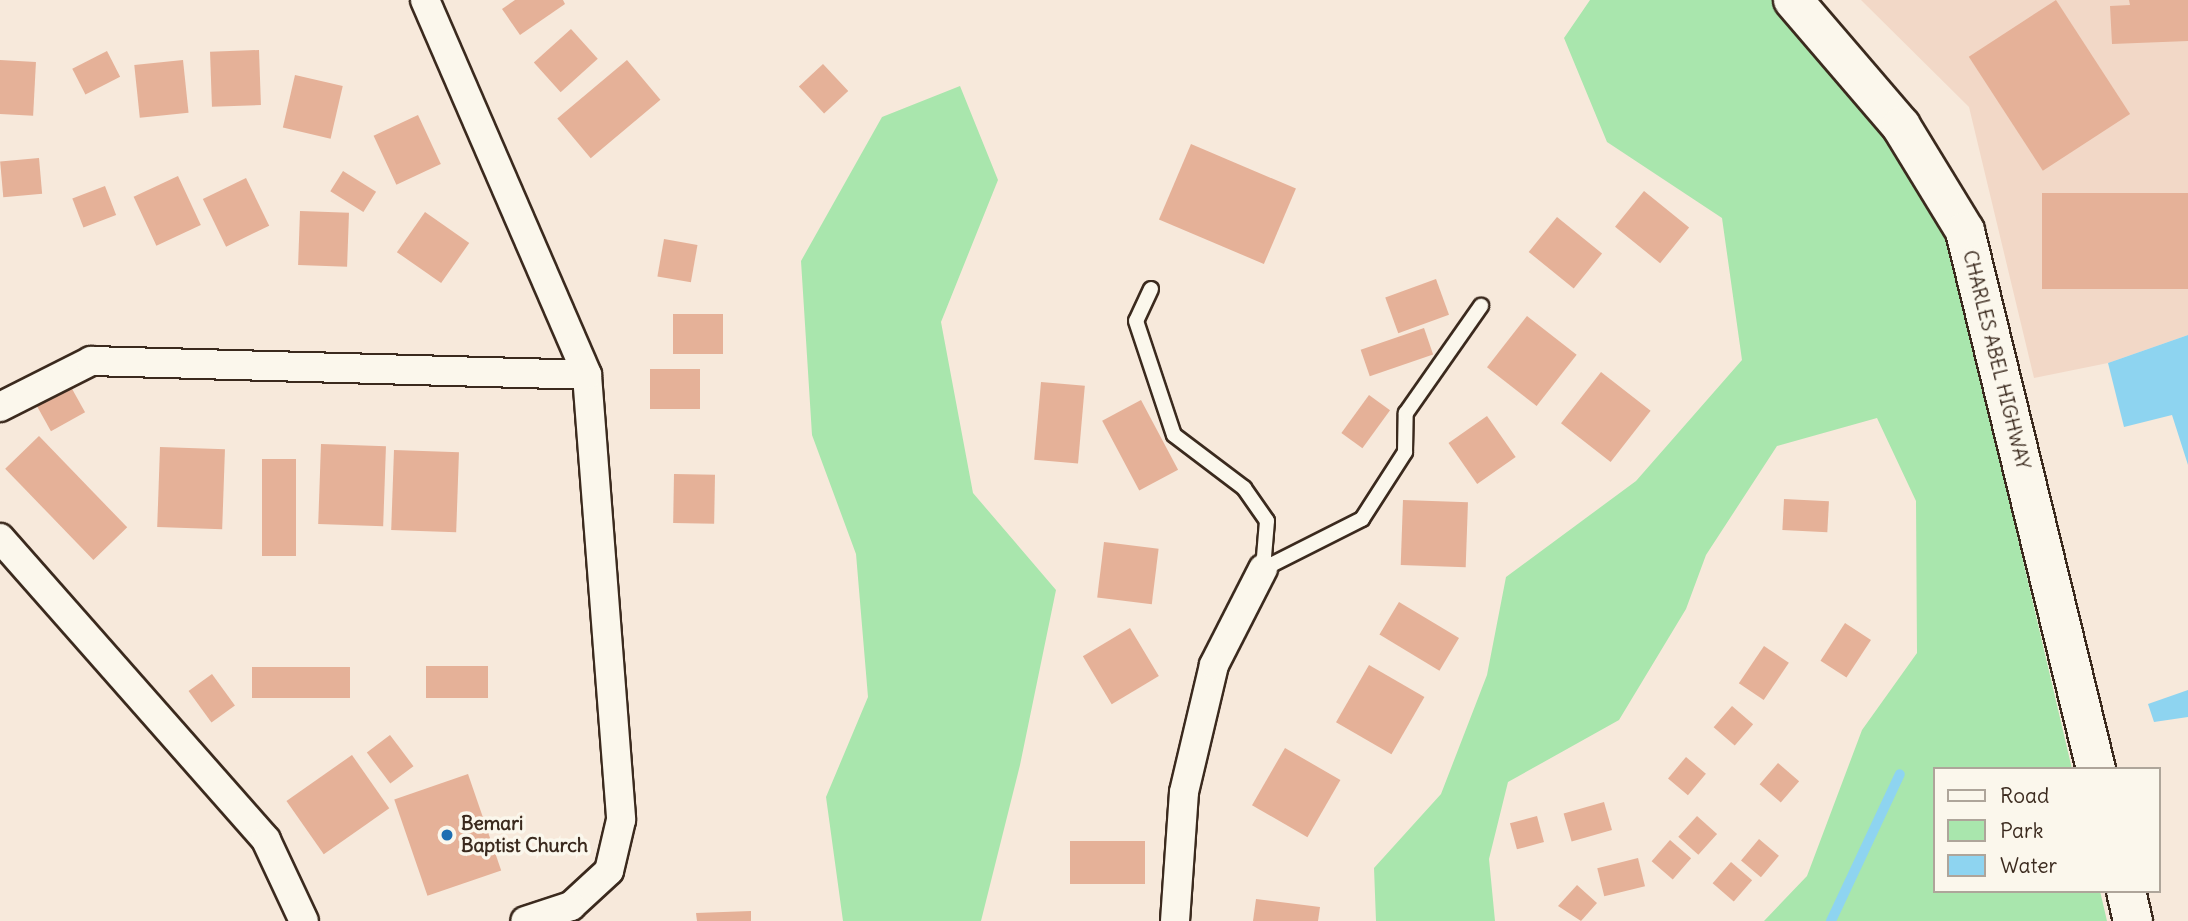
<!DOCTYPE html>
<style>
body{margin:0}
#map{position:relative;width:2188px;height:921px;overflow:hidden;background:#f7e9db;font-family:Delius,sans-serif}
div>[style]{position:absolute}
.built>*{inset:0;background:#f2d8c7}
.green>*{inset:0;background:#a9e6ad}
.water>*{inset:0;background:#8ed4f0}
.stream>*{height:10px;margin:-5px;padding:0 5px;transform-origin:5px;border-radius:5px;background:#8ed4f0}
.building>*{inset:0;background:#e5b198;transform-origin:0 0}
.roads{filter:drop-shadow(2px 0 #3b2a1e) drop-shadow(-2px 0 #3b2a1e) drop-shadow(0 2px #3b2a1e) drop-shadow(0 -2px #3b2a1e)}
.lane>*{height:14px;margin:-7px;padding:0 7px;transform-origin:7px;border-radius:7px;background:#fbf7ec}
.street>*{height:28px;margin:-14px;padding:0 14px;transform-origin:14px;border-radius:14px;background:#fbf7ec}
.primary>*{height:38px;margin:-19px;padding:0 19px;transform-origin:19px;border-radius:19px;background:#fbf7ec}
.dots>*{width:19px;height:19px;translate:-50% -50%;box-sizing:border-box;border:4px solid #fbf7ec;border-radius:50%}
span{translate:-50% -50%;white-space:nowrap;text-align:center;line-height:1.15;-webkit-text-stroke:7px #fbf7ec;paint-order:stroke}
.street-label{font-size:19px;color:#3b2a1e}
.poi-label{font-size:19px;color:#3b2a1e;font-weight:700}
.left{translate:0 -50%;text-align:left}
.legend{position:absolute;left:1933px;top:767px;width:228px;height:126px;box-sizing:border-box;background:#fbf7ec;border:2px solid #aea59a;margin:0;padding:9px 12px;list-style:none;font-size:21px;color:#3b2a1e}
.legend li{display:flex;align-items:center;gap:14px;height:35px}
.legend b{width:35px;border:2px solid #aea59a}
</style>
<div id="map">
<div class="built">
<div style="clip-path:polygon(1861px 0,2188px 0,2188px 335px,2108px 363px,2034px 378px,1969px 107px)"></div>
</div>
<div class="green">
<div style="clip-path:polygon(1590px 0,1792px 0,1921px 126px,2072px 769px,1934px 769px,1934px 891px,2100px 891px,2107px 921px,1764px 921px,1807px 876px,1862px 730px,1917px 653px,1916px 501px,1877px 418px,1777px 446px,1706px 555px,1686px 609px,1619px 720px,1508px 782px,1489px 859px,1495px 921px,1376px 921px,1374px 868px,1441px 794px,1487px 675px,1506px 577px,1636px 481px,1742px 360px,1722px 218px,1607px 142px,1564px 38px)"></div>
<div style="clip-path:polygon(960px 86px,998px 180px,941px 322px,973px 493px,1056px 590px,1020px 765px,981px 921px,843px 921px,826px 797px,868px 697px,856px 554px,812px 435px,801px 261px,882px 117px)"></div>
</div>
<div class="water">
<div style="clip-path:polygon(2188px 335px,2188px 465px,2172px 415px,2124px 427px,2108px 363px)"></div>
<div style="clip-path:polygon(2188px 690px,2188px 717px,2154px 722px,2148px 704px)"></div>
</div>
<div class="stream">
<div style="left:1831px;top:921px;width:162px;rotate:-64.9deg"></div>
</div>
<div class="building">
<div style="clip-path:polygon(515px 0,563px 0,565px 4px,520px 35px,502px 9px)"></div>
<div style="left:2056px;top:0;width:136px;height:104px;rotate:57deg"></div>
<div style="clip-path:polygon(2129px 0,2188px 0,2188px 41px,2112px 44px,2110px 6px,2130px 5px)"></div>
<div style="left:571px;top:29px;width:40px;height:50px;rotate:48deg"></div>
<div style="left:259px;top:50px;width:55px;height:49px;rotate:88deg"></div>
<div style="left:107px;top:51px;width:29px;height:39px;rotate:63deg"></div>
<div style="left:0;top:60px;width:36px;height:54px;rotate:3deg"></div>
<div style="left:183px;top:60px;width:53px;height:49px;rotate:84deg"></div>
<div style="left:627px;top:60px;width:52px;height:91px;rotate:50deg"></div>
<div style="left:823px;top:64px;width:37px;height:33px;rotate:47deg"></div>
<div style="left:295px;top:75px;width:49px;height:54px;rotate:13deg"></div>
<div style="left:418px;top:115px;width:54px;height:49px;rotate:65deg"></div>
<div style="left:1191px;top:144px;width:114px;height:82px;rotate:23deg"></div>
<div style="left:39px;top:158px;width:36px;height:39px;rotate:85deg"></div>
<div style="left:343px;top:171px;width:39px;height:24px;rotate:32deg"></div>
<div style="left:178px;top:176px;width:54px;height:49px;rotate:65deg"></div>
<div style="left:246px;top:178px;width:53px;height:48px;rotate:64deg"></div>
<div style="left:105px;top:186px;width:31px;height:35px;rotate:69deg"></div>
<div style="left:1644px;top:191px;width:58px;height:46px;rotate:39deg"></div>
<div style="left:2188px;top:193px;width:96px;height:146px;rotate:90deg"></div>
<div style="left:300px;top:211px;width:49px;height:54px;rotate:2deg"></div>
<div style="left:425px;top:212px;width:54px;height:49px;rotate:35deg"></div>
<div style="left:1557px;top:217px;width:58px;height:45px;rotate:39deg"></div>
<div style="left:664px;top:239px;width:34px;height:38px;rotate:10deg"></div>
<div style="left:1436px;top:279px;width:38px;height:54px;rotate:70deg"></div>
<div style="left:673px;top:314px;width:50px;height:40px"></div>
<div style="left:1527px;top:316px;width:63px;height:65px;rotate:38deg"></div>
<div style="left:1424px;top:328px;width:28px;height:67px;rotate:71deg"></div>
<div style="left:650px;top:369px;width:50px;height:40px"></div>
<div style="left:1601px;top:372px;width:63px;height:65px;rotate:38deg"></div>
<div style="left:1041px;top:382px;width:44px;height:78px;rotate:5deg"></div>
<div style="left:71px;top:387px;width:29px;height:39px;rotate:61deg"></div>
<div style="left:1369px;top:395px;width:26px;height:47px;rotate:36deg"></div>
<div style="left:1141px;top:400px;width:79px;height:44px;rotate:62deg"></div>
<div style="left:1487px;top:416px;width:50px;height:47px;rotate:55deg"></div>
<div style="left:39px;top:436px;width:127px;height:47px;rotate:46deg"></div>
<div style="left:321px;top:444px;width:65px;height:80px;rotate:2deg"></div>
<div style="left:160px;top:447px;width:65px;height:80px;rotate:2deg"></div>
<div style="left:394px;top:450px;width:65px;height:80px;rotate:2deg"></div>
<div style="left:262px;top:459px;width:34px;height:97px"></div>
<div style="left:674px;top:474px;width:41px;height:49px;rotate:1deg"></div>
<div style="left:1784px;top:499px;width:45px;height:31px;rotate:3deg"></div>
<div style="left:1403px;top:500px;width:65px;height:65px;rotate:2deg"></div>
<div style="left:1104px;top:542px;width:55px;height:56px;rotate:7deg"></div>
<div style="left:1399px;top:602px;width:70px;height:38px;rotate:31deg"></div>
<div style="left:1845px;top:623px;width:31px;height:45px;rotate:33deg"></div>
<div style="left:1130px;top:628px;width:56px;height:55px;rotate:59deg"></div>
<div style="left:1764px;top:646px;width:30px;height:45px;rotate:34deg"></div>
<div style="left:1369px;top:665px;width:64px;height:66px;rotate:30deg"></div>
<div style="left:426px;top:666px;width:62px;height:32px"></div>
<div style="left:350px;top:667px;width:31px;height:98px;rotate:90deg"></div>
<div style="left:212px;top:674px;width:39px;height:29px;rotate:54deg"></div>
<div style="left:1732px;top:706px;width:28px;height:28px;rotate:41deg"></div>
<div style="left:390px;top:735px;width:39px;height:29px;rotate:53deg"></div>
<div style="left:1285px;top:748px;width:64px;height:66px;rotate:30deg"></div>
<div style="left:352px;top:755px;width:65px;height:80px;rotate:55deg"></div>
<div style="left:1686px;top:757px;width:26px;height:28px;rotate:40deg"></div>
<div style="left:1778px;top:763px;width:28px;height:28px;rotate:41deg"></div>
<div style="left:468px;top:774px;width:102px;height:78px;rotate:71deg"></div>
<div style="left:1604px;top:802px;width:29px;height:42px;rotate:74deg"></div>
<div style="left:1537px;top:816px;width:27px;height:28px;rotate:75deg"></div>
<div style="left:1697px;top:816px;width:27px;height:28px;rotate:42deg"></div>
<div style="left:1759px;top:839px;width:26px;height:28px;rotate:40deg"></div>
<div style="left:1670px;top:840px;width:28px;height:28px;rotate:41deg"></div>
<div style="left:1070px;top:841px;width:75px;height:43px"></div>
<div style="left:1638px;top:858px;width:29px;height:42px;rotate:76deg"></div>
<div style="left:1731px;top:862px;width:28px;height:28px;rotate:41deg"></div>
<div style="clip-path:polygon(1577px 885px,1597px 903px,1581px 921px,1558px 906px)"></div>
<div style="clip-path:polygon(1256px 899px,1320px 907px,1318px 921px,1253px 921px)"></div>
<div style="clip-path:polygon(751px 911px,751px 921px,697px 921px,696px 913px)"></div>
</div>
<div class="roads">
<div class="lane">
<div style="left:1151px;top:289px;width:35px;rotate:115deg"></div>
<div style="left:1136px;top:321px;width:120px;rotate:71.6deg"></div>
<div style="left:1174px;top:435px;width:88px;rotate:37.1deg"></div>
<div style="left:1244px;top:488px;width:40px;rotate:55.1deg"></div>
<div style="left:1267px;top:521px;width:48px;rotate:94.8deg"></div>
<div style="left:1263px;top:569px;width:111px;rotate:-26.8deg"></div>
<div style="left:1362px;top:519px;width:80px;rotate:-57.3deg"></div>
<div style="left:1405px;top:452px;width:39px;rotate:-89deg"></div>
<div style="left:1406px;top:413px;width:131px;rotate:-55deg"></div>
</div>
<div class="street">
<div style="left:425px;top:0;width:408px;rotate:66.6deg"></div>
<div style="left:587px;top:375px;width:446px;rotate:85.6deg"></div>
<div style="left:621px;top:820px;width:52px;rotate:103.2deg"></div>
<div style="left:609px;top:871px;width:52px;rotate:137.4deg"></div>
<div style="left:571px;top:906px;width:48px;rotate:161.9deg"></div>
<div style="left:0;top:407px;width:102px;rotate:-26.8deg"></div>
<div style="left:91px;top:361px;width:496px;rotate:1.6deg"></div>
<div style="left:0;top:538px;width:402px;rotate:48.6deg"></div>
<div style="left:266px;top:840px;width:89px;rotate:64.9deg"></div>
<div style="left:1175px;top:921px;width:129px;rotate:-86deg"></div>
<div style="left:1184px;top:792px;width:130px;rotate:-76.7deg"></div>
<div style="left:1214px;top:665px;width:108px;rotate:-63deg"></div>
</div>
<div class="primary">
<div style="left:1793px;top:0;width:166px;rotate:49.4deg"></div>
<div style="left:1901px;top:126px;width:123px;rotate:58.6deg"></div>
<div style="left:1965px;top:231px;width:554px;rotate:76.32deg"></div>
<div style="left:2126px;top:891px;width:31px;rotate:77deg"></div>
</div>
</div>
<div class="dots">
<div style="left:447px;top:835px;background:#1f6fb2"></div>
</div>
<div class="street-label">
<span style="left:1996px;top:360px;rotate:76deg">CHARLES ABEL HIGHWAY</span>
</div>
<div class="poi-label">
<span class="left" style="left:461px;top:835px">Bemari<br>Baptist Church</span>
</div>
<ul class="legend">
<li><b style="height:9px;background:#fbf7ec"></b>Road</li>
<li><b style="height:19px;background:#a9e6ad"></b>Park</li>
<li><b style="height:19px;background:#8ed4f0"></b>Water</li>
</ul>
</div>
